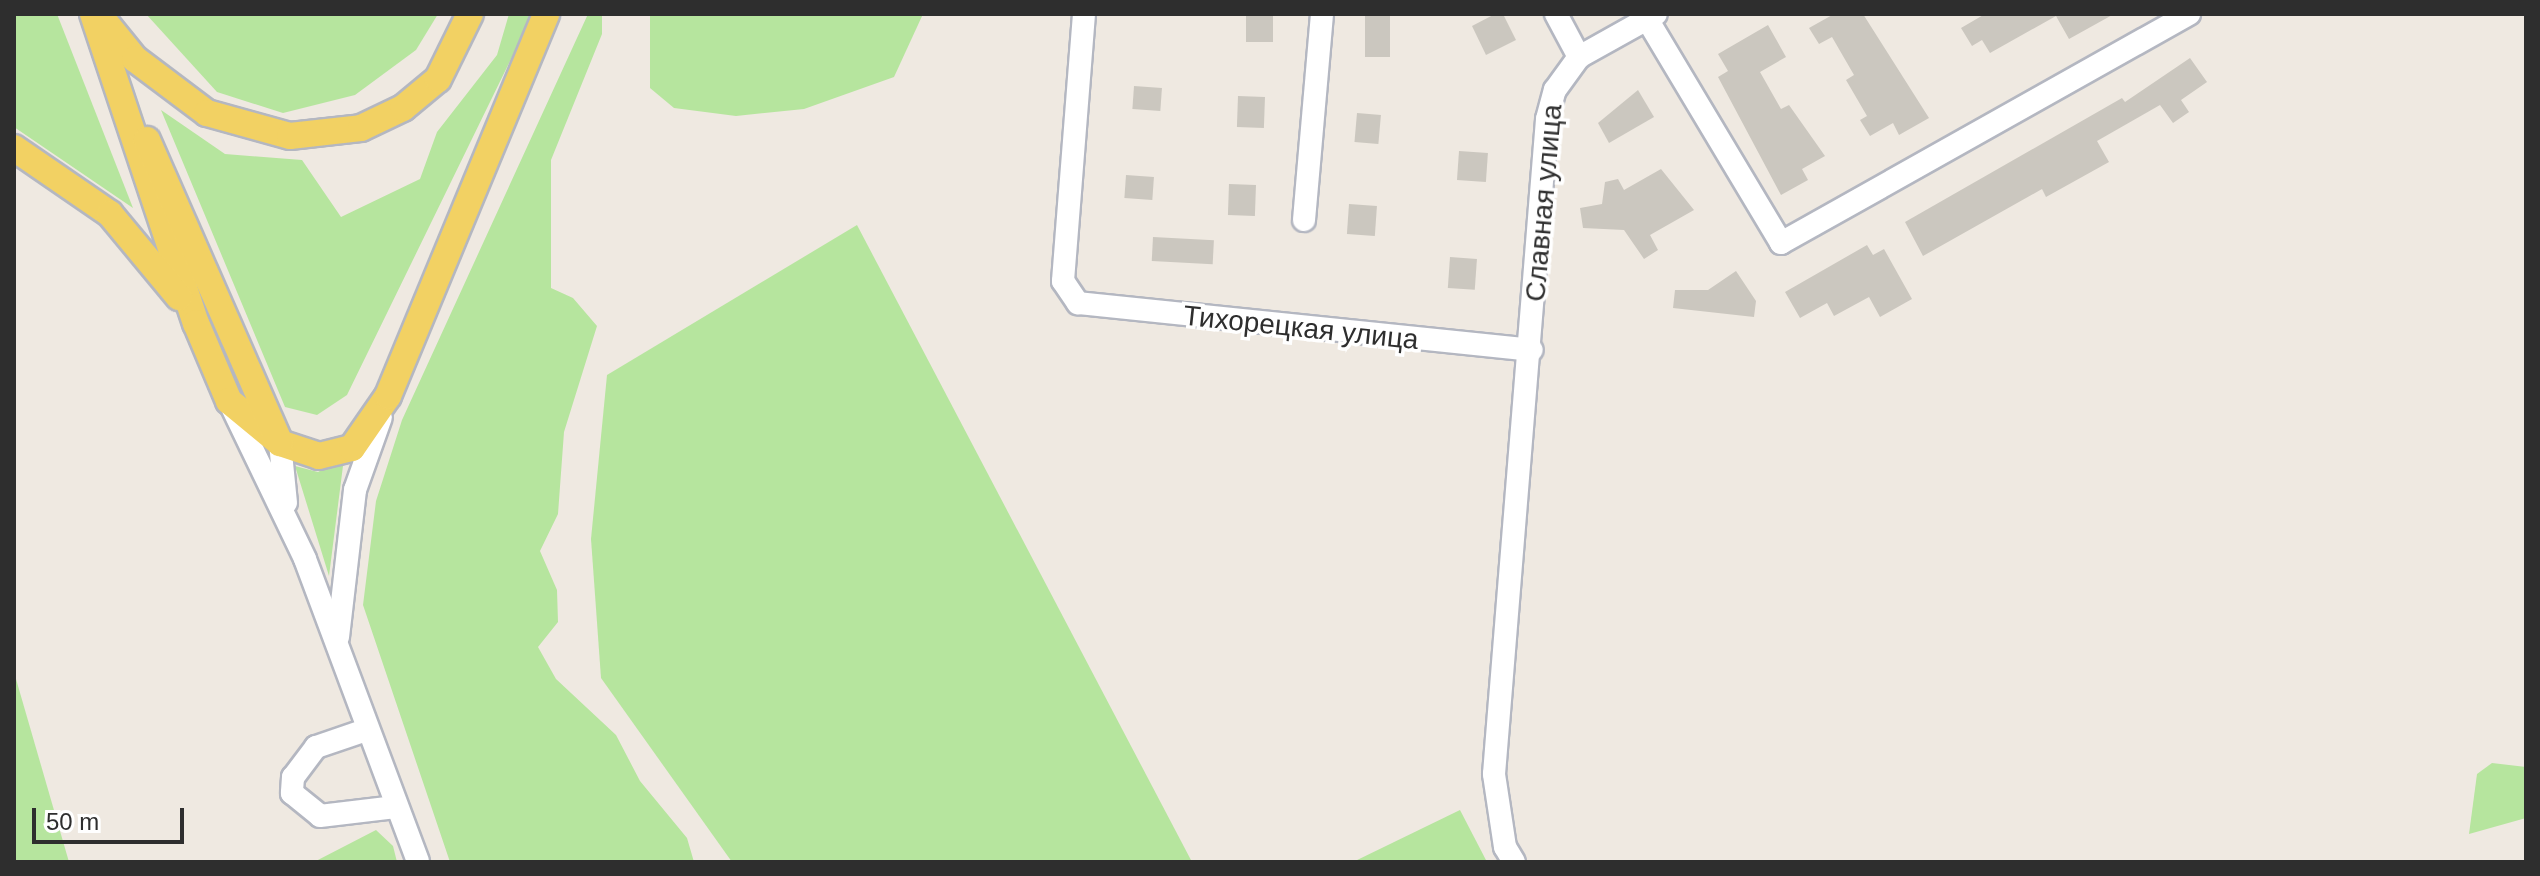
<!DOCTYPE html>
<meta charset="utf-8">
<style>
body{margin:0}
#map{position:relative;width:2540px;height:876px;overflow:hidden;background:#efe9e1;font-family:Arial,sans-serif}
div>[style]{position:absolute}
.green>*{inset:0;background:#b6e59e}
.building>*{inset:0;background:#cbc7bf;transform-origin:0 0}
.roads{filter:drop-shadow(2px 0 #b4b7c1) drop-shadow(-2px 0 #b4b7c1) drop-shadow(0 2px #b4b7c1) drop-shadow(0 -2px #b4b7c1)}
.minor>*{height:22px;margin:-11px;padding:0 11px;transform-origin:11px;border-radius:11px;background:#fff}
.major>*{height:26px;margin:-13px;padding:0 13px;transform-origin:13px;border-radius:13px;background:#f2d163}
span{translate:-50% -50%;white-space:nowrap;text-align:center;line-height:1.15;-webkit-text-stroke:7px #fff;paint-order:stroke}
.street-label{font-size:28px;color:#2e2e2e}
.frame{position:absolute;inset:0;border:16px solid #2e2e2e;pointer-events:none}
.scale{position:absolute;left:32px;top:808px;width:152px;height:36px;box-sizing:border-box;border:4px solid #2e2e2e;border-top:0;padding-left:10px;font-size:24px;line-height:28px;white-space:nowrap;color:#2e2e2e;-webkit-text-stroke:6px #fff;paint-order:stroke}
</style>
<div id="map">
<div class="green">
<div style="clip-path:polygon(14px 14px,57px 14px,133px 208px,14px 127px)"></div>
<div style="clip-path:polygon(146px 14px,438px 14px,416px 50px,355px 95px,283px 113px,217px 92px)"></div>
<div style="clip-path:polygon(509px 14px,533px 14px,347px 395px,317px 415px,285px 407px,161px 110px,225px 154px,302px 160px,341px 217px,420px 179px,437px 132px,497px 55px)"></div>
<div style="clip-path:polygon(588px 14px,602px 14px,602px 34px,551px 160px,551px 288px,573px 298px,597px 326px,564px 432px,558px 514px,540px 551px,557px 590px,558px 622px,538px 647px,556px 679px,616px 735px,640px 781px,687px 838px,694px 862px,450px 862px,363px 605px,376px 501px,402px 420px)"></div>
<div style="clip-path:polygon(650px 14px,923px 14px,894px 77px,804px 109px,736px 116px,674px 108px,650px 88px)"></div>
<div style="clip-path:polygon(857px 225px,1192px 862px,732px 862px,601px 678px,591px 539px,607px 375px)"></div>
<div style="clip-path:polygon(344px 458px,329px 576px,295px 466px,318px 472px)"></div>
<div style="clip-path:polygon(16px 679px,69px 862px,14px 862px)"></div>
<div style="clip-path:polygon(2492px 763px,2526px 767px,2526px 818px,2469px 834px,2477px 774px)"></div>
<div style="clip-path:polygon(1460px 810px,1487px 862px,1353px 862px)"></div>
<div style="clip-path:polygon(376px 830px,393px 846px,397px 862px,314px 862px)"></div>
</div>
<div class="building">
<div style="left:1246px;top:14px;width:27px;height:28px"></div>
<div style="left:1365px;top:14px;width:25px;height:43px"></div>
<div style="clip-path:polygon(1495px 14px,1503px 14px,1516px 40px,1486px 55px,1472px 26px)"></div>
<div style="clip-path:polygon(1834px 14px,1863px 14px,1929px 118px,1899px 135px,1893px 123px,1870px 136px,1860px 120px,1867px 116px,1846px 80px,1854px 75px,1832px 37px,1819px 44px,1809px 28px)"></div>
<div style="clip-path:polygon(1985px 14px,2114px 14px,2069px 39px,2056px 16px,1990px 53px,1982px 40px,1972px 46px,1961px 28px)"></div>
<div style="clip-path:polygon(1768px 25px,1786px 57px,1760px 72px,1781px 109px,1789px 105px,1825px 156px,1802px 169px,1808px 180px,1781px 195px,1718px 77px,1728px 71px,1718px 54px)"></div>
<div style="clip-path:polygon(2190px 58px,2207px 82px,2181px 100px,2189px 112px,2173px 123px,2160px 105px,2097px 141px,2109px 162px,2046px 197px,2042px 189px,1923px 256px,1905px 222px,2122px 98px,2125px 102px)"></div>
<div style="left:1134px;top:86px;width:28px;height:23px;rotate:4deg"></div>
<div style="clip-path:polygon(1638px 90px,1654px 117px,1609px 143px,1598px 123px)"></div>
<div style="left:1238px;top:96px;width:27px;height:31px;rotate:2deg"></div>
<div style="left:1357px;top:113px;width:24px;height:29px;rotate:5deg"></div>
<div style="left:1459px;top:151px;width:29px;height:29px;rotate:4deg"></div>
<div style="clip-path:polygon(1661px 169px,1694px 210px,1650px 235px,1658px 250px,1644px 259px,1624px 230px,1583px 228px,1580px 208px,1602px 204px,1605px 182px,1618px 179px,1624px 190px)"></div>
<div style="left:1126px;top:175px;width:28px;height:23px;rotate:4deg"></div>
<div style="left:1229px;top:184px;width:27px;height:31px;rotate:2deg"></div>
<div style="left:1349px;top:204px;width:28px;height:30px;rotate:4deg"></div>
<div style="left:1153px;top:237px;width:61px;height:24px;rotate:3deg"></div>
<div style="clip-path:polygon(1867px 245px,1873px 255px,1884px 249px,1912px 299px,1880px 317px,1869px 297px,1834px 316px,1827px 303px,1800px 318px,1785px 292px)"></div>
<div style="left:1450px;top:257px;width:27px;height:31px;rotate:4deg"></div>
<div style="clip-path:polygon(1736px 271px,1756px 301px,1754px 317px,1673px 308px,1675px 290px,1708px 290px)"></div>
</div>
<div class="roads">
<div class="minor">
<div style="left:1084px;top:14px;width:268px;rotate:94.5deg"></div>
<div style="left:1063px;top:281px;width:27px;rotate:56deg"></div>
<div style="left:1078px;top:303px;width:456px;rotate:5.9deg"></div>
<div style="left:1556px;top:14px;width:49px;rotate:61.9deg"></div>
<div style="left:1647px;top:19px;width:261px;rotate:59.1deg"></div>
<div style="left:1781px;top:243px;width:468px;rotate:-29.3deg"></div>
<div style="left:1304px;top:220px;width:207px;rotate:-85deg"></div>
<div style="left:231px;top:405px;width:171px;rotate:64.3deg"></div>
<div style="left:305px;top:559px;width:323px;rotate:69.5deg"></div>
<div style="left:280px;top:443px;width:60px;rotate:84.3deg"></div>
<div style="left:338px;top:637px;width:148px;rotate:-83.4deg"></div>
<div style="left:355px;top:490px;width:77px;rotate:-70.4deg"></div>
<div style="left:366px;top:730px;width:53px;rotate:161.2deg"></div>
<div style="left:316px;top:747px;width:38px;rotate:127deg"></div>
<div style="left:293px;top:777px;width:16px;rotate:94deg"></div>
<div style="left:292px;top:793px;width:36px;rotate:39deg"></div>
<div style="left:320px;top:816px;width:76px;rotate:-6.8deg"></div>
<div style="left:1514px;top:862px;width:17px;rotate:-121deg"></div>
<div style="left:1505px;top:847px;width:74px;rotate:-98.6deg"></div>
<div style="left:1494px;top:774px;width:657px;rotate:-85.37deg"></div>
<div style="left:1547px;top:119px;width:30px;rotate:-75deg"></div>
<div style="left:1555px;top:90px;width:41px;rotate:-54deg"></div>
<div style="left:1579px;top:57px;width:88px;rotate:-29.2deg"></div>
</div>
<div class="major">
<div style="left:93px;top:14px;width:326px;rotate:71.6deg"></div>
<div style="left:196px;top:323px;width:85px;rotate:67.1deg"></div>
<div style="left:229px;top:401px;width:66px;rotate:39.5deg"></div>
<div style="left:280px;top:443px;width:41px;rotate:18.4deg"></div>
<div style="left:319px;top:456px;width:34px;rotate:-14deg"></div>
<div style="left:352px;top:448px;width:63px;rotate:-55.3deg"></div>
<div style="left:388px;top:396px;width:413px;rotate:-67.5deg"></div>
<div style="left:100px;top:16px;width:55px;rotate:50.9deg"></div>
<div style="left:135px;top:59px;width:90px;rotate:36.9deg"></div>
<div style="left:207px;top:113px;width:86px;rotate:15.5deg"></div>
<div style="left:290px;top:136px;width:71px;rotate:-6.4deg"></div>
<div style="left:361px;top:128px;width:47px;rotate:-25.5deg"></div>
<div style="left:403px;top:108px;width:45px;rotate:-39.6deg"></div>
<div style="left:438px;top:79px;width:72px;rotate:-63.8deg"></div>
<div style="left:147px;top:140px;width:331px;rotate:66.3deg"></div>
<div style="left:14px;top:148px;width:116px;rotate:34.5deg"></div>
<div style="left:110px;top:214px;width:108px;rotate:50.3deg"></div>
</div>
</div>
<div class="street-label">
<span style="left:1544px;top:203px;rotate:-85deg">Славная улица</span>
<span style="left:1301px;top:328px;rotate:6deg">Тихорецкая улица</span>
</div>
<div class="frame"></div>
<div class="scale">50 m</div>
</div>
